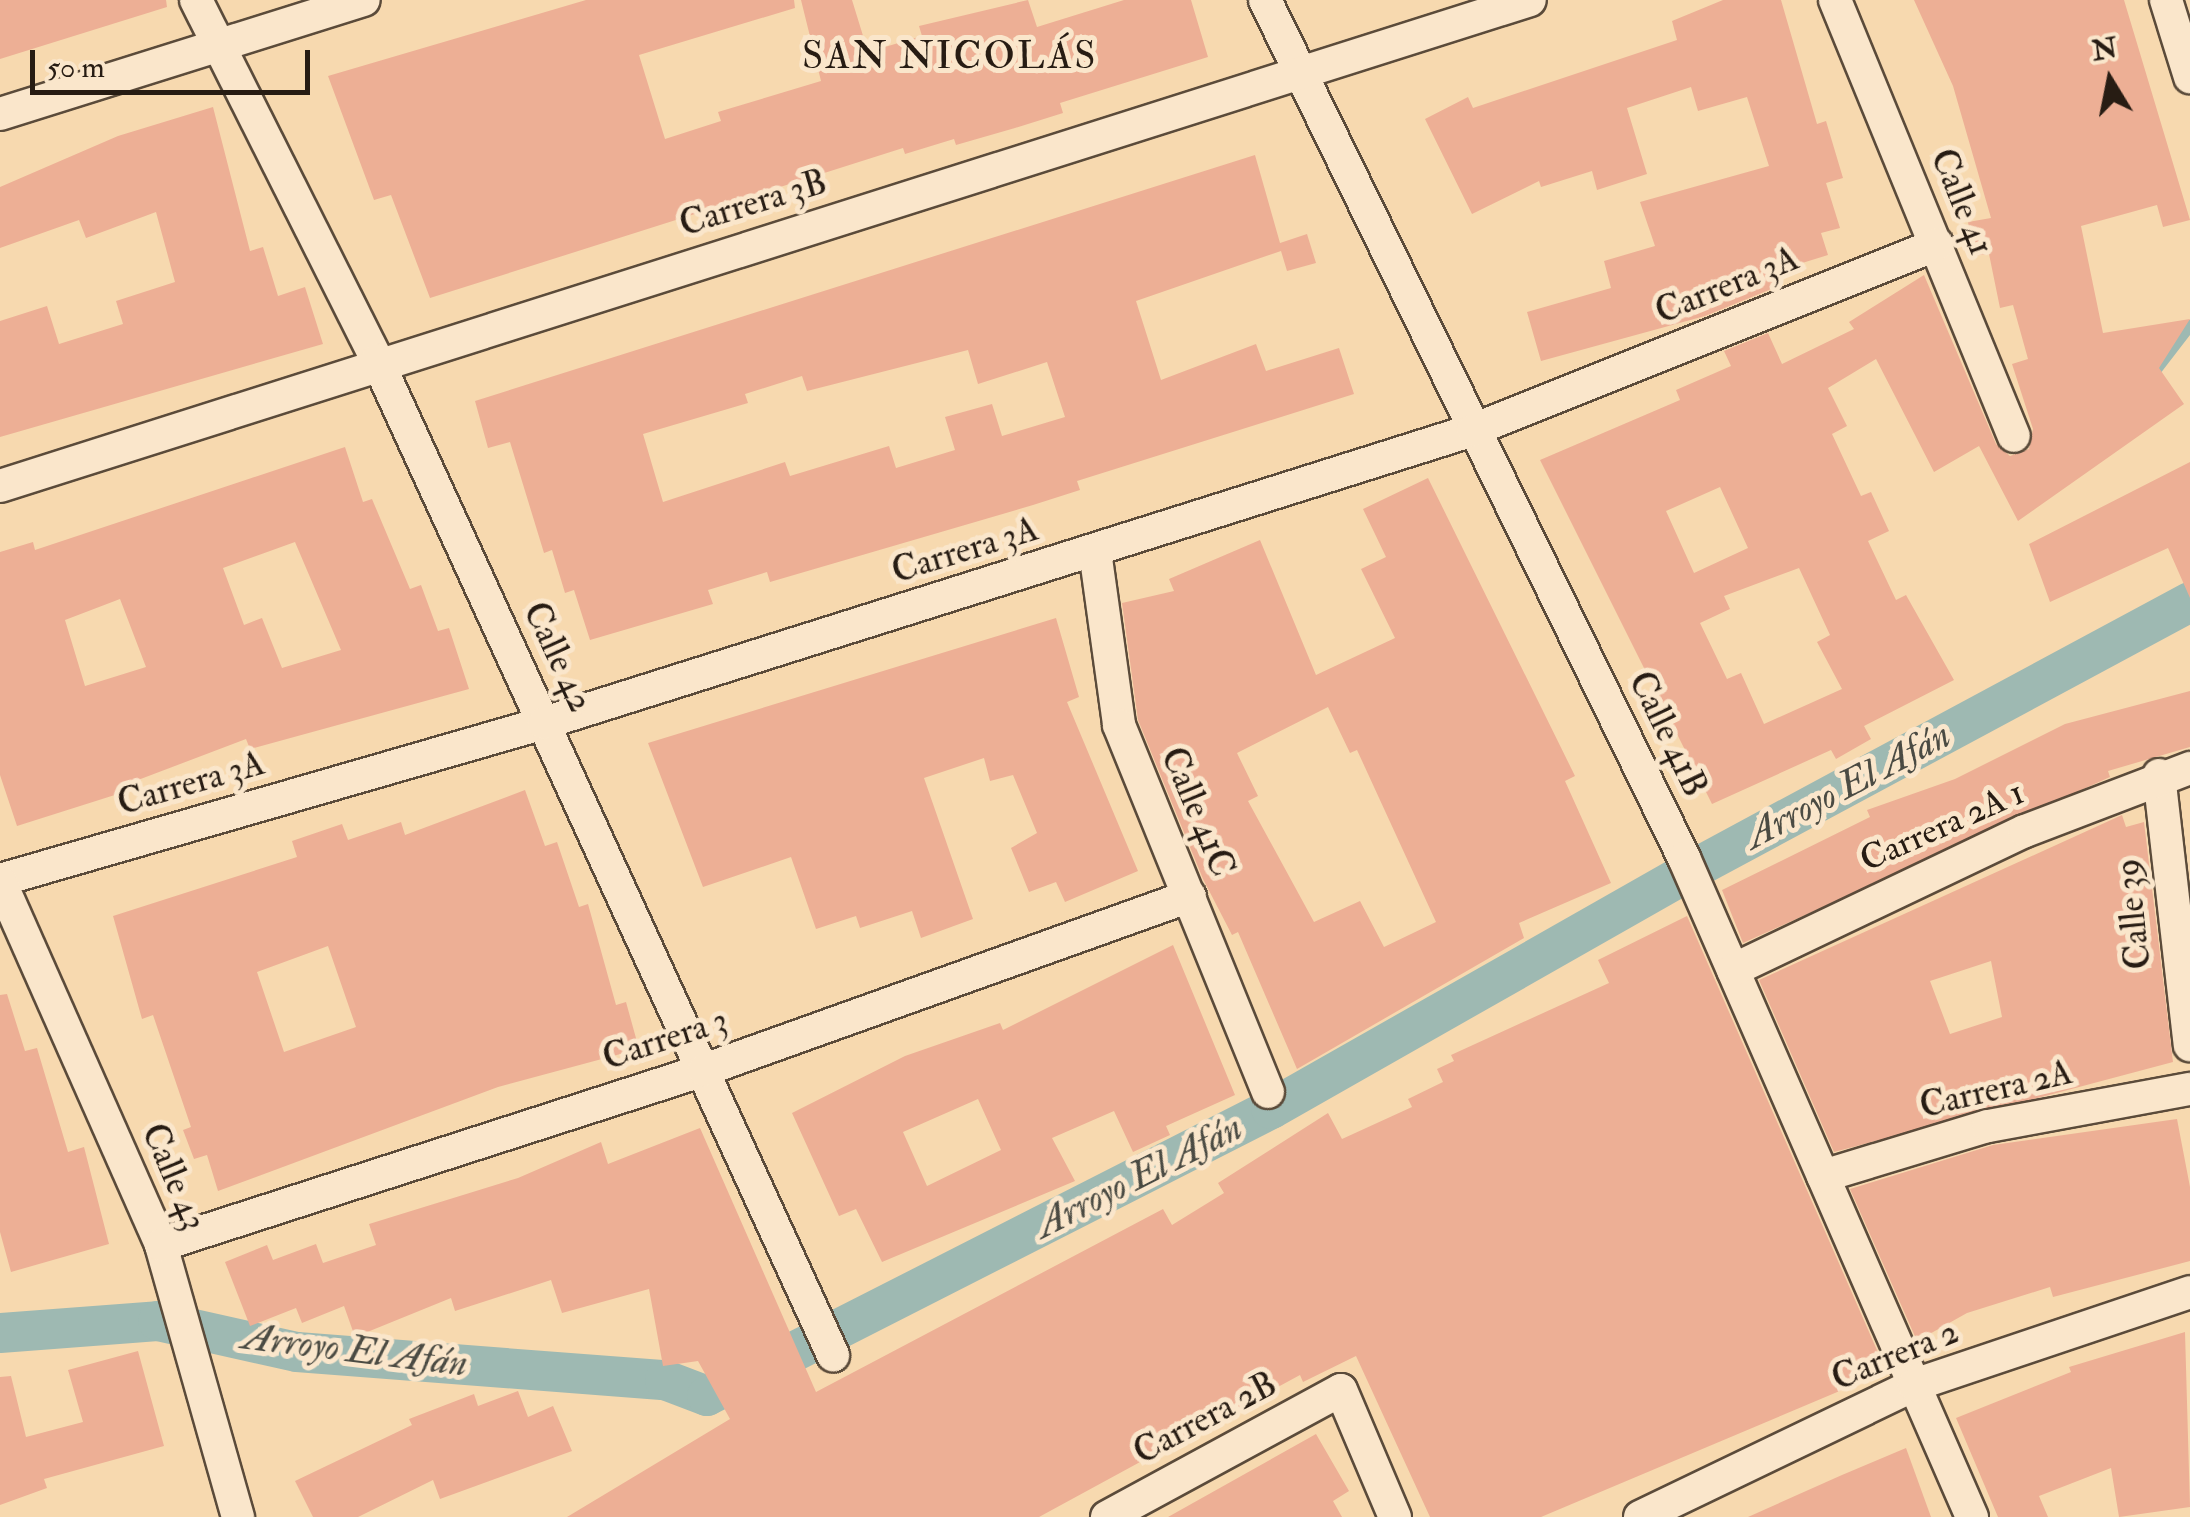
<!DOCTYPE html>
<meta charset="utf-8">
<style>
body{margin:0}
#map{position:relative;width:2190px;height:1517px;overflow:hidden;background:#f7d9af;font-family:"IM FELL Double Pica",serif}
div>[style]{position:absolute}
.stream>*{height:11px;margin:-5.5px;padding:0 5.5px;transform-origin:5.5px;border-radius:5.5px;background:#9eb9b2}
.canal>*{height:40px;margin:-20px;padding:0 20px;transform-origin:20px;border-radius:20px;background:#9eb9b2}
.building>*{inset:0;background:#edaf95}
.roads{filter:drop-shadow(2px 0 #5b4b3a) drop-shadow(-2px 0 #5b4b3a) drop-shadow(0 2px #5b4b3a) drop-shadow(0 -2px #5b4b3a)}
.street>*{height:32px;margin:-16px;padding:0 16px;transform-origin:16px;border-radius:16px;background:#fae6cb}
span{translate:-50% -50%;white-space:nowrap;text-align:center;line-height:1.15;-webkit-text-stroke:10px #fae6cb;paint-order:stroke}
.street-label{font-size:35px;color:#271c13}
.neighbourhood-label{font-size:38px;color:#271c13;letter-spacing:2.5px}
.water-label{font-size:38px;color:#4b4b43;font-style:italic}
.north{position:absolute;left:2060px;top:30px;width:100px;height:100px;-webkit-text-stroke:8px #fae6cb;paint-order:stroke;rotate:350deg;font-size:28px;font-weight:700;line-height:40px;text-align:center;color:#271c13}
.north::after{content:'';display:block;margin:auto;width:35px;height:45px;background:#271c13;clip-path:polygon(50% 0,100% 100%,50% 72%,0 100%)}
.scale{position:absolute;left:30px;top:50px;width:280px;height:45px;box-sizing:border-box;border:5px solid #271c13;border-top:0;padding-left:12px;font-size:30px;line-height:35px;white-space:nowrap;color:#271c13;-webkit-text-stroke:8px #fae6cb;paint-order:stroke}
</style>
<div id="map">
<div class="stream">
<div style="left:2153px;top:373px;width:61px;rotate:-52.4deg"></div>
</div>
<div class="canal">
<div style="left:0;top:1333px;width:158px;rotate:-4.3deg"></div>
<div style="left:158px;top:1321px;width:142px;rotate:12.6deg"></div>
<div style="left:297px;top:1352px;width:369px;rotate:4.4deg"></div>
<div style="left:665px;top:1380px;width:45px;rotate:20.9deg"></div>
<div style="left:707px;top:1396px;width:633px;rotate:-26.97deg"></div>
<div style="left:1271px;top:1109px;width:482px;rotate:-29.6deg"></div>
<div style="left:1690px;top:871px;width:568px;rotate:-28.28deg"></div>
</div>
<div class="building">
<div style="clip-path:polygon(0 0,166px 0,167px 7px,0 59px)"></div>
<div style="clip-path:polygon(586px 0,794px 0,795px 8px,639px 55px,665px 139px,721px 121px,718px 112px,821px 81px,801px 0,852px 0,868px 52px,922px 36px,919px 26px,1028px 0,1037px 27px,1124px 0,1191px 0,1208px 57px,1060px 103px,1063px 113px,1015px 128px,956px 145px,954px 139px,905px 154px,903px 148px,430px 298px,391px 195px,374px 200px,328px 76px)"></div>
<div style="clip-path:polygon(1723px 0,1781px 0,1817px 124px,1826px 121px,1843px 178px,1826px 183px,1840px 228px,1821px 233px,1828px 255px,1776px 271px,1781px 285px,1705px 316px,1541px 361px,1527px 312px,1611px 288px,1604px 261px,1655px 246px,1640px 202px,1769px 166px,1747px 97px,1698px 111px,1691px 87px,1627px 108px,1647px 174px,1597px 190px,1592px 171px,1541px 187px,1539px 181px,1472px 214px,1425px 119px,1468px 97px,1473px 108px,1677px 40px,1672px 21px)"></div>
<div style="clip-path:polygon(evenodd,1914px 0,2124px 0,2190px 220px,2163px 227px,2157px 205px,2081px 226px,2103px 333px,2190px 319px,2159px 368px,2184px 404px,2018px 521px,1979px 446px,1934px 472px,1876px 359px,1828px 388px,1847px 426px,1832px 434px,1861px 496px,1871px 492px,1889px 531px,1868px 541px,1896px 600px,1906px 595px,1954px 680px,1864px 726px,1871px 739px,1836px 759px,1831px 750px,1712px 804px,1540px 460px,1680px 400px,1676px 390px,1731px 366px,1724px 351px,1768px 333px,1782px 364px,1854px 329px,1849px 322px,1924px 275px,1996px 444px,2010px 456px,2029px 449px,2033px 429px,2012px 364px,2028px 359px,2013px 305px,2000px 308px,1989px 254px,1973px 256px,1968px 222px,1991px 218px,1953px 86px,1914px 0,1720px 487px,1748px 548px,1694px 573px,1666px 511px,1720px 487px,1914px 0,1799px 568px,1830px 635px,1817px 642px,1842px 689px,1764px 724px,1741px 673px,1727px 679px,1700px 623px,1730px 609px,1724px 596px,1799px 568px)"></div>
<div style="clip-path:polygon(213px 107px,250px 251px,263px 247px,278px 296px,305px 287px,323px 344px,0 437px,0 321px,47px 306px,59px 344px,123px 324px,116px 301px,175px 282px,156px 212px,86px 238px,79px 220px,0 248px,0 187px,118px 136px)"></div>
<div style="clip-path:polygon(evenodd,1255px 155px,1280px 243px,1307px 234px,1316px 263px,1287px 271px,1281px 251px,1136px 301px,1161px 380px,1256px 344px,1266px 371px,1339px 348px,1354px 394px,1077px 481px,1080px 490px,1033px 505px,770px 582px,767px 572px,708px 590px,713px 604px,590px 640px,574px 590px,565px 593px,552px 550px,544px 553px,510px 442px,488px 448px,475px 401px,1255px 155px,968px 350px,978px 384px,1047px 362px,1065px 417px,1002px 436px,992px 404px,945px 417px,955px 450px,896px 468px,889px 446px,790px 476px,785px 462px,663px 502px,643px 434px,748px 403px,745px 394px,802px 376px,807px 391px,968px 350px)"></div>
<div style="clip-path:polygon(evenodd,345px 447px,363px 502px,372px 499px,410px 589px,421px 585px,438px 631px,449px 628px,469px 689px,250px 749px,246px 739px,138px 780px,140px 787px,17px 826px,0 775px,0 552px,33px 542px,35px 550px,345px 447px,295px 542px,341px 650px,282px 668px,262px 618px,244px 625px,223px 568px,295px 542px,345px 447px,120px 599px,146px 667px,85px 686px,65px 620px,120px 599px)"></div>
<div style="clip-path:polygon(2190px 462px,2190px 598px,2168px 548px,2050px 602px,2029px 544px)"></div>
<div style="clip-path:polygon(evenodd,1428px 478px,1575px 776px,1565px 781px,1611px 883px,1519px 923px,1524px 938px,1297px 1069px,1238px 932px,1232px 935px,1203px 879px,1138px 720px,1122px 603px,1174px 591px,1169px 579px,1260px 540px,1316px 675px,1395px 638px,1361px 569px,1386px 557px,1363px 509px,1428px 478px,1328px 707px,1350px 753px,1357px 750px,1436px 922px,1384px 947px,1360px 901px,1314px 922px,1248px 801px,1258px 796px,1237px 753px,1328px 707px)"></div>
<div style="clip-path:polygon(1056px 618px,1079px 697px,1067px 702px,1138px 871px,1065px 902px,1056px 882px,1029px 892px,1011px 848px,1037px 833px,1013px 775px,990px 781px,984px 758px,924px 778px,973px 919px,921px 938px,912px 911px,860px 928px,856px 916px,816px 929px,791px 857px,703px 887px,648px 743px)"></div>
<div style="clip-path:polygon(2190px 691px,2190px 747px,2108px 771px,2110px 777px,1743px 943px,1722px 890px,1870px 817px,1867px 810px,1955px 779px,2065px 724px)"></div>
<div style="clip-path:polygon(evenodd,525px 790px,545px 846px,557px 842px,579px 907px,588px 904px,616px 1005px,626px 1002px,639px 1049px,498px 1087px,218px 1191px,207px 1155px,194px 1159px,183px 1130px,191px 1127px,153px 1015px,142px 1019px,113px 916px,297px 857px,292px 841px,342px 824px,348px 840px,401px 822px,405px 835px,525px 790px,328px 946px,356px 1027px,284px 1052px,257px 972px,328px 946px)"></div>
<div style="clip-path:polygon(evenodd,2122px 815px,2126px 827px,2144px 822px,2173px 1062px,1834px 1152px,1759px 980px,2122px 815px,1991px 961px,2002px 1017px,1950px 1034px,1930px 981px,1991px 961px)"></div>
<div style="clip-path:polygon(1687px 916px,1880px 1357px,1874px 1360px,1880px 1374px,1541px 1517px,1430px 1517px,1356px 1356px,1303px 1382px,1300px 1375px,1039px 1517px,567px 1517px,730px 1419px,698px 1361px,663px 1366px,649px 1289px,562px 1313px,551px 1280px,455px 1311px,451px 1298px,355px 1337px,344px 1306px,302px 1323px,296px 1308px,250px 1326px,225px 1262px,267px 1245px,273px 1260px,316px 1244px,323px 1263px,376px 1245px,369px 1224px,518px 1178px,601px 1142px,608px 1164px,700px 1128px,816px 1392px,1163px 1209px,1172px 1225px,1224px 1193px,1218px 1183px,1328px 1113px,1342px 1139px,1412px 1107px,1408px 1099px,1443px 1082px,1437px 1069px,1454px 1061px,1451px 1055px,1609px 983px,1598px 960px)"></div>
<div style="clip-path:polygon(evenodd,1173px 945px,1235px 1095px,1166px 1126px,1170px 1135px,1133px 1152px,1114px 1111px,1052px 1138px,1075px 1181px,882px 1262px,856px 1209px,839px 1216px,792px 1113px,905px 1056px,1000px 1023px,1003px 1030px,1173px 945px,978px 1099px,1001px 1150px,927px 1186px,903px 1132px,978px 1099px)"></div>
<div style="clip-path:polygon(7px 994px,25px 1051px,37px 1048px,68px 1152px,84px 1147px,109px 1244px,11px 1272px,0 1232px,0 995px)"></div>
<div style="clip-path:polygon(2177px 1119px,2190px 1187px,2190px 1261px,2053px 1297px,2050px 1287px,1967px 1313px,1917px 1341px,1850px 1189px,1993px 1145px)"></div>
<div style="clip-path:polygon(2185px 1332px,2190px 1507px,2119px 1517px,2111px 1468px,2039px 1496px,2048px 1517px,1998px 1517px,1956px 1418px,2071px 1372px,2069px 1367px)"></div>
<div style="clip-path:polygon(138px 1351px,164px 1446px,44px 1479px,47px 1488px,0 1505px,0 1377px,11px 1376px,26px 1437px,83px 1422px,68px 1370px)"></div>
<div style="clip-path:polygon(518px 1391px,528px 1417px,553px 1406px,572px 1451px,440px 1499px,433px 1480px,358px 1517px,313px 1517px,295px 1481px,412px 1425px,409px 1419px,474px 1394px,478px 1406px)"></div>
<div style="clip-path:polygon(1316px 1434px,1349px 1491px,1333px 1501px,1342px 1517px,1168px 1517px)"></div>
<div style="clip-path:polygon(1906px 1448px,1931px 1517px,1748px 1517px,1842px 1475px)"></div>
</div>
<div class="roads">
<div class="street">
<div style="left:196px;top:0;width:403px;rotate:63.3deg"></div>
<div style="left:377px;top:360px;width:1095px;rotate:65.38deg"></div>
<div style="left:1265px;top:0;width:955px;rotate:63.97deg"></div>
<div style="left:1684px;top:858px;width:719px;rotate:66.39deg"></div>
<div style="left:1835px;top:0;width:471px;rotate:67.7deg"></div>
<div style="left:2166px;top:0;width:81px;rotate:72.7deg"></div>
<div style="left:0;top:114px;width:381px;rotate:-17.4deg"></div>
<div style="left:0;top:486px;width:1605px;rotate:-17.62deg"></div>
<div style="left:1095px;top:551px;width:176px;rotate:82.1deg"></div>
<div style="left:1119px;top:725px;width:396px;rotate:67.9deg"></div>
<div style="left:2159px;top:775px;width:272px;rotate:83.5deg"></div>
<div style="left:0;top:880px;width:566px;rotate:-16.1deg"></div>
<div style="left:544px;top:723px;width:974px;rotate:-17.5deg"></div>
<div style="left:1473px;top:430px;width:500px;rotate:-21.8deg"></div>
<div style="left:0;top:881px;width:398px;rotate:66.1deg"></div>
<div style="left:161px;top:1245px;width:283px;rotate:74.2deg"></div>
<div style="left:1733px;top:970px;width:323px;rotate:-25.5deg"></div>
<div style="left:2025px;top:831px;width:177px;rotate:-20.9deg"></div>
<div style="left:1823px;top:1176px;width:172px;rotate:-16.9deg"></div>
<div style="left:1988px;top:1126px;width:205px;rotate:-10.4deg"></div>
<div style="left:161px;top:1245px;width:571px;rotate:-17.86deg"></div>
<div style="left:704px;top:1070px;width:516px;rotate:-19.7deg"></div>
<div style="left:1107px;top:1517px;width:266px;rotate:-28.5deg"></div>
<div style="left:1341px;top:1390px;width:138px;rotate:67deg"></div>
<div style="left:1640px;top:1517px;width:304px;rotate:-25.7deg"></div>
<div style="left:1914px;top:1385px;width:291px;rotate:-18.6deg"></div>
</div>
</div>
<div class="street-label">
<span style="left:1962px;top:202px;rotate:68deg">Calle 41</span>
<span style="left:753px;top:203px;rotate:-17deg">Carrera 3B</span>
<span style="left:1727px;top:285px;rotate:-22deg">Carrera 3A</span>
<span style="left:965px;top:550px;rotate:-17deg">Carrera 3A</span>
<span style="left:558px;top:657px;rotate:65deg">Calle 42</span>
<span style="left:1668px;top:734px;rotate:64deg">Calle 41B</span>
<span style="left:191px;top:783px;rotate:-16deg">Carrera 3A</span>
<span style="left:1198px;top:812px;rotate:67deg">Calle 41C</span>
<span style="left:1942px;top:826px;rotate:-24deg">Carrera 2A 1</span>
<span style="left:2133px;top:914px;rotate:-96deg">Calle 39</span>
<span style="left:665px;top:1039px;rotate:-18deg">Carrera 3</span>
<span style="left:1996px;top:1089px;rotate:-13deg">Carrera 2A</span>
<span style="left:174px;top:1177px;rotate:67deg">Calle 43</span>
<span style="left:1895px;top:1355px;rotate:-22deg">Carrera 2</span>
<span style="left:1205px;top:1418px;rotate:-28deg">Carrera 2B</span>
</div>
<div class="neighbourhood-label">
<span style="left:950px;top:57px">SAN NICOLÁS</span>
</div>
<div class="water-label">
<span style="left:1848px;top:786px;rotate:-28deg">Arroyo El Afán</span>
<span style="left:1139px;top:1177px;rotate:-27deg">Arroyo El Afán</span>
<span style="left:355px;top:1351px;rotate:7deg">Arroyo El Afán</span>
</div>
<div class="north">N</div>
<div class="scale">50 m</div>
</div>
